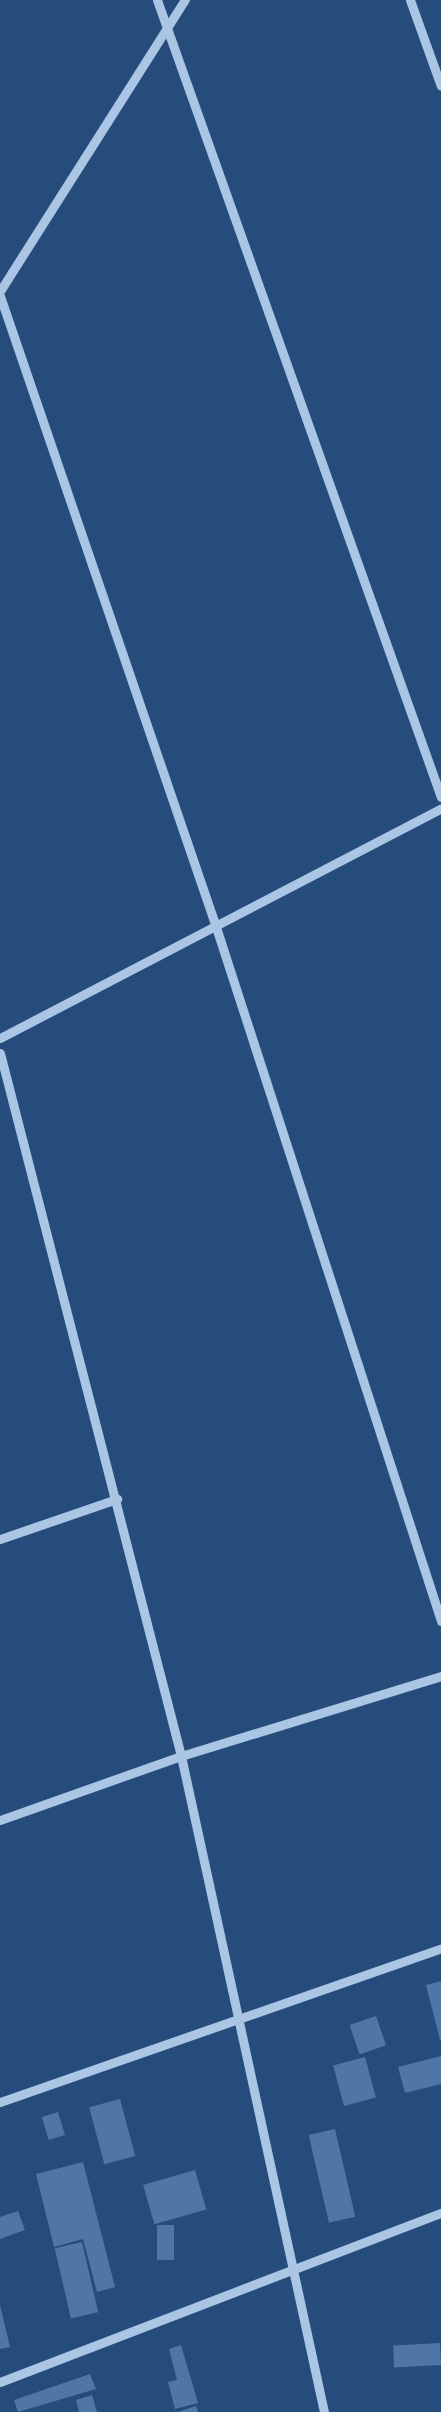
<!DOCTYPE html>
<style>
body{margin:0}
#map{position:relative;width:441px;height:2412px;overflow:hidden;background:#264c7c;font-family:Overpass,sans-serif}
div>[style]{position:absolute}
.building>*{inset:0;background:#4f76a4;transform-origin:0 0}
.minor>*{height:9px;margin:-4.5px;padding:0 4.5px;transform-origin:4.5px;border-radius:4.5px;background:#abc5e4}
span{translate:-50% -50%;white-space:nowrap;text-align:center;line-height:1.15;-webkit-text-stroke:5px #264c7c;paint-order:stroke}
</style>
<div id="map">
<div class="building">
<div style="clip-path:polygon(441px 1981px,441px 2040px,440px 2040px,426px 1985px)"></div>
<div style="left:376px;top:2016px;width:31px;height:28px;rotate:71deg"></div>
<div style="clip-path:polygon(441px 2056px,441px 2084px,405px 2093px,398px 2067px)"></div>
<div style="left:365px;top:2057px;width:42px;height:33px;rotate:75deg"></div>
<div style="left:120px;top:2099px;width:59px;height:32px;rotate:75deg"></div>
<div style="left:58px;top:2112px;width:24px;height:17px;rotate:73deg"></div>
<div style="left:335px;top:2129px;width:90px;height:27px;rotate:77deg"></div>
<div style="clip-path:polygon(83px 2162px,115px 2287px,97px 2292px,83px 2239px,54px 2247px,36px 2174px)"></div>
<div style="left:195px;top:2170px;width:41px;height:54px;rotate:74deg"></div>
<div style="clip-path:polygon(18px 2211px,25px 2230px,0 2239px,0 2217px)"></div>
<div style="left:157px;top:2225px;width:17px;height:35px"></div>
<div style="left:82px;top:2242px;width:72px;height:28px;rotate:77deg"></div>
<div style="clip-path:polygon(0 2305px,10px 2347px,0 2349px)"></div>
<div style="left:440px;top:2343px;width:22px;height:47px;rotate:87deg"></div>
<div style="clip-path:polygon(181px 2345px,198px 2403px,175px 2409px,168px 2382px,177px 2380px,169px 2349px)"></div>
<div style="clip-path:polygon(90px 2374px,96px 2389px,18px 2412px,14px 2400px)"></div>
<div style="clip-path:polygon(92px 2395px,97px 2412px,79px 2412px,76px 2400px)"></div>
<div style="clip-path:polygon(196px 2406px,198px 2412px,178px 2412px)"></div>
</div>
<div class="minor">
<div style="left:157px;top:0;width:846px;rotate:70.39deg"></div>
<div style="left:410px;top:0;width:91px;rotate:70.2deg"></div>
<div style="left:0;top:291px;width:345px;rotate:-57.6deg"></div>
<div style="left:0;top:296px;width:664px;rotate:71.1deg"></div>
<div style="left:215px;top:924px;width:733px;rotate:72.03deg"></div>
<div style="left:0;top:1038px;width:497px;rotate:-27.5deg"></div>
<div style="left:0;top:1053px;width:726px;rotate:75.56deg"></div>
<div style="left:181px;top:1756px;width:671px;rotate:77.7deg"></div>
<div style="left:0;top:1539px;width:124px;rotate:-18.9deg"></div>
<div style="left:0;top:1820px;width:192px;rotate:-19.5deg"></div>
<div style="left:181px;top:1756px;width:272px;rotate:-17.1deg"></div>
<div style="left:0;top:2102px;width:467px;rotate:-19.2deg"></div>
<div style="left:0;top:2382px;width:472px;rotate:-21deg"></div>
</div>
</div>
